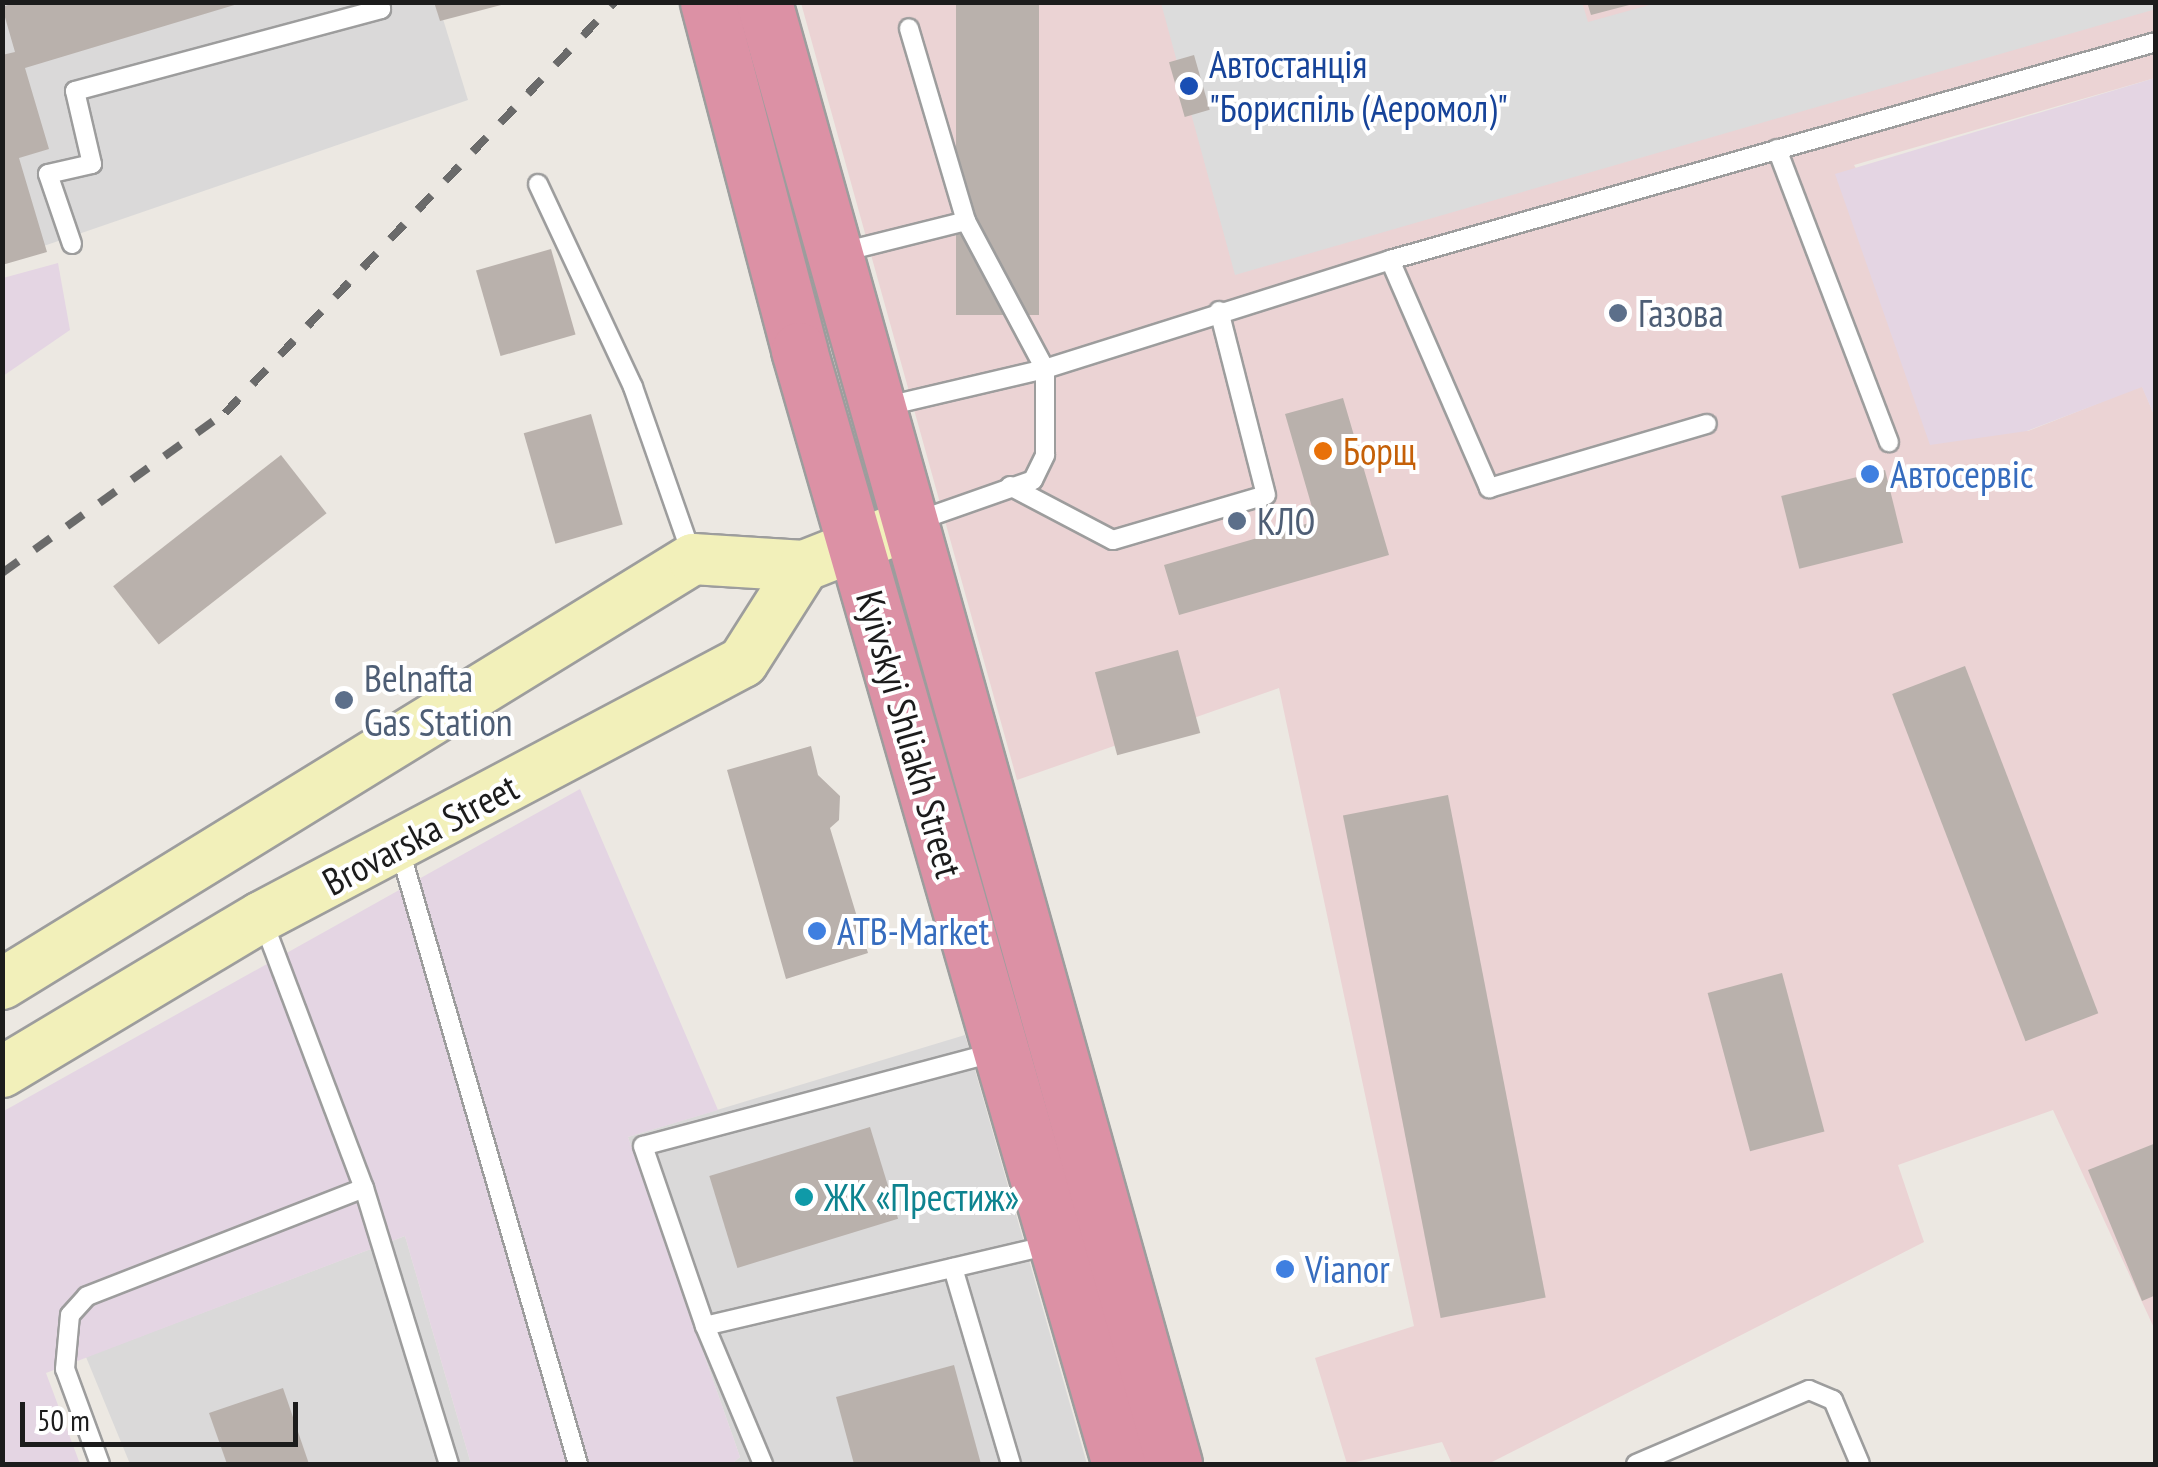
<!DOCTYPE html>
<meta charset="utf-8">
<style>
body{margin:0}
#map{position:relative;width:2158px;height:1467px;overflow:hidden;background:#ece8e2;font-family:"PT Sans Narrow",sans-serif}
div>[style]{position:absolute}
.residential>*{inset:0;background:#dad9d9}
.commercial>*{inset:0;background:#ebd3d4}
.industrial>*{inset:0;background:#e4d5e3}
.parking>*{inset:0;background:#dcdcdc}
.building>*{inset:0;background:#b9b1ac;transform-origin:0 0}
.roads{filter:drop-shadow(2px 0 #9d9d9d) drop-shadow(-2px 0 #9d9d9d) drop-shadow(0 2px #9d9d9d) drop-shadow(0 -2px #9d9d9d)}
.lane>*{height:18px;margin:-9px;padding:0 9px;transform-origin:9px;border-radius:9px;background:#fff}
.secondary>*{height:50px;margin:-25px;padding:0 25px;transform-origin:25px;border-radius:25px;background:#f2f0ba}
.highway>*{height:55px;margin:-27.5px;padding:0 27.5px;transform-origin:27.5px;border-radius:27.5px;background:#dc91a5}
.rail>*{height:8px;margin-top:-4px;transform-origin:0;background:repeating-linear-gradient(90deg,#6a6a6a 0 20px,transparent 0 40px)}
.dots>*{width:28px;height:28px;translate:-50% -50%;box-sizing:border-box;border:5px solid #fff;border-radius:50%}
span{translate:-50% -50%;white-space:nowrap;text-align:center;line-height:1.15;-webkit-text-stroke:8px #fff;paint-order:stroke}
.transit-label{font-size:38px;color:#164399}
.left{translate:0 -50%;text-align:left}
.service-label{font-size:38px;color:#4e5e75}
.food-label{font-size:38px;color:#c56008}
.shop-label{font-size:38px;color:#366cbe}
.street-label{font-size:38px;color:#1c1c1c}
.culture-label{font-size:38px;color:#0d838f}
.frame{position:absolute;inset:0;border:5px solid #1c1c1c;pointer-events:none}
.scale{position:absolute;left:20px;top:1402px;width:278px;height:45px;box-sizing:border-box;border:5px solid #1c1c1c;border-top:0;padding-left:12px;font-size:30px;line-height:35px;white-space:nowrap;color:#1c1c1c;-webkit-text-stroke:8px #fff;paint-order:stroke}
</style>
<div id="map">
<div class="residential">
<div style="clip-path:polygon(2px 3px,438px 3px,468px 100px,3px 260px)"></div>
<div style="clip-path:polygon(965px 1035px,1087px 1464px,732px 1464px,740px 1457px,628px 1137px)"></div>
<div style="clip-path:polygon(405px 1236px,471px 1464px,130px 1464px,86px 1357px)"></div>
</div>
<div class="commercial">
<div style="clip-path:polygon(801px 3px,2155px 3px,2155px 78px,1854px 165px,2011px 430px,2028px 431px,2142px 386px,2155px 417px,2155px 1330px,2053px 1110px,1898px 1165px,1924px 1242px,1488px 1464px,1452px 1464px,1442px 1442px,1347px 1464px,1315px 1358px,1414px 1326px,1279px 688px,1017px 780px)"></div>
</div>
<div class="industrial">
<div style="clip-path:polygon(2155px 78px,2155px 417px,2142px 387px,2027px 431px,1930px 445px,1835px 174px)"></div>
<div style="clip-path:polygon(58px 263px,70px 330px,3px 376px,3px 278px)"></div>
<div style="clip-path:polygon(580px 789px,718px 1110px,628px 1137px,740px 1457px,732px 1464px,471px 1464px,405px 1236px,46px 1373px,80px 1464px,3px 1464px,2px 1112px)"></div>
</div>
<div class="parking">
<div style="clip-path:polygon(1582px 2px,1588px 22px,1660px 2px,2155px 2px,2156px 9px,1235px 275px,1161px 3px)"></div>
</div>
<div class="building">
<div style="clip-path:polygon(17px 2px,241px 3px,25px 68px,49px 149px,19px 158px,47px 252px,2px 265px,2px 55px,15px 52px,2px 7px)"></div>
<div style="clip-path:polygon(434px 2px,505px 2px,505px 4px,440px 21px)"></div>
<div style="left:956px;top:2px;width:83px;height:313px"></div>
<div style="clip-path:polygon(1587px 2px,1633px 2px,1633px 4px,1591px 15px)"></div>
<div style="left:1194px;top:55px;width:57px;height:26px;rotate:74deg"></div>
<div style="left:551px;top:249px;width:89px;height:78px;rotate:74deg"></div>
<div style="clip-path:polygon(1343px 398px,1389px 555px,1179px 615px,1164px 565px,1316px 521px,1285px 414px)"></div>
<div style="left:591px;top:414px;width:115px;height:70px;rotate:74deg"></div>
<div style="left:281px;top:455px;width:74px;height:213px;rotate:52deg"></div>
<div style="left:1885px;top:470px;width:75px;height:107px;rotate:76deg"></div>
<div style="left:1178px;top:650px;width:86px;height:86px;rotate:75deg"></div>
<div style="left:1965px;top:666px;width:372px;height:78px;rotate:69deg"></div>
<div style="clip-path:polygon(811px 746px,818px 775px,840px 796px,839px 820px,830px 828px,868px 953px,786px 979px,727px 770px)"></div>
<div style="left:1448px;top:795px;width:512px;height:107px;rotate:79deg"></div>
<div style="left:1782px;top:973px;width:164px;height:77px;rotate:75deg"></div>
<div style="left:870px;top:1127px;width:96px;height:168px;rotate:73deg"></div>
<div style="clip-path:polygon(2156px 1143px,2156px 1295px,2142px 1301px,2088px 1170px)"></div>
<div style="clip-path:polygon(954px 1365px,981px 1464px,854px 1464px,836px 1397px)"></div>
<div style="clip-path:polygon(283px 1388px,309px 1464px,227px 1464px,209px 1413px)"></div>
</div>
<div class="roads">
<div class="lane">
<div style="left:1777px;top:149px;width:314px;rotate:69.1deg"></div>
<div style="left:538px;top:184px;width:224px;rotate:64.9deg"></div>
<div style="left:633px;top:387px;width:181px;rotate:70.7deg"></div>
<div style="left:72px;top:244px;width:74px;rotate:-108.9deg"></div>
<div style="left:48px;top:174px;width:45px;rotate:-12.8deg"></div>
<div style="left:92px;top:164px;width:75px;rotate:-103.1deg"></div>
<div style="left:75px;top:91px;width:317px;rotate:-15deg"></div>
<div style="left:381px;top:9px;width:7px;rotate:-106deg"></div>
<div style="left:838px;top:253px;width:132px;rotate:-14deg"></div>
<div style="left:966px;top:221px;width:201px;rotate:-106.5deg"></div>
<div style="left:1390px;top:260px;width:249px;rotate:66.5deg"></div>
<div style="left:1489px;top:488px;width:227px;rotate:-16.4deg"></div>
<div style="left:883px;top:407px;width:166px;rotate:-13.2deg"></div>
<div style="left:1045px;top:369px;width:362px;rotate:-17.5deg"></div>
<div style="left:1390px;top:260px;width:796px;rotate:-15.89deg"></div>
<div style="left:1010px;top:486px;width:116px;rotate:27.7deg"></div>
<div style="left:1113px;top:540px;width:159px;rotate:-16.4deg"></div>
<div style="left:1266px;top:495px;width:190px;rotate:-104.3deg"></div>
<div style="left:914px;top:522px;width:126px;rotate:-19.4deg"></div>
<div style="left:1033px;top:480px;width:28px;rotate:-64deg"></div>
<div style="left:1045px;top:455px;width:86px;rotate:-90deg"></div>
<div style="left:1045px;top:369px;width:168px;rotate:-118.1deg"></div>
<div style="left:399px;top:847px;width:642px;rotate:73.82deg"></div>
<div style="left:263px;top:921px;width:285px;rotate:69.3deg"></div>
<div style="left:364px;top:1188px;width:289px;rotate:72.9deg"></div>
<div style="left:996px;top:1052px;width:365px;rotate:165.1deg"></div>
<div style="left:643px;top:1146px;width:190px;rotate:71deg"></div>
<div style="left:705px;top:1326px;width:353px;rotate:-13.2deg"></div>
<div style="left:953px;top:1268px;width:204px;rotate:73.5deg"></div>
<div style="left:705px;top:1326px;width:150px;rotate:67.2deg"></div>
<div style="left:100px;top:1464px;width:101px;rotate:-110.2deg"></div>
<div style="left:65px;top:1369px;width:54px;rotate:-84.7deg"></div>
<div style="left:70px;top:1315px;width:25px;rotate:-48deg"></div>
<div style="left:87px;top:1296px;width:297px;rotate:-21.3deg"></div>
<div style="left:1636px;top:1464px;width:188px;rotate:-23.2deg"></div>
<div style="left:1809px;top:1390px;width:26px;rotate:23deg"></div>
<div style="left:1833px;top:1400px;width:69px;rotate:67.1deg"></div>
</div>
<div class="secondary">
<div style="left:2px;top:984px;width:811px;rotate:-31.59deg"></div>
<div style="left:693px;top:559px;width:111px;rotate:3.6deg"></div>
<div style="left:804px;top:566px;width:117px;rotate:-21.5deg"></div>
<div style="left:2px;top:1072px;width:302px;rotate:-30.9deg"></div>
<div style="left:261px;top:917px;width:545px;rotate:-27.88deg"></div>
<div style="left:743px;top:662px;width:114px;rotate:-57.6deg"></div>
</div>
<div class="highway">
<div style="left:708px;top:2px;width:360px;rotate:75.3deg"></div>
<div style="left:799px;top:350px;width:1159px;rotate:73.93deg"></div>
<div style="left:764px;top:2px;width:1518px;rotate:74.33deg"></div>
</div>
</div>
<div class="rail">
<div style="left:2px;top:573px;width:274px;rotate:-35.7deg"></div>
<div style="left:225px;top:413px;width:567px;rotate:-46.5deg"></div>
</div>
<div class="dots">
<div style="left:1189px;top:86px;background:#1a4fb4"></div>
<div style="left:1618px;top:313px;background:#5c6f8a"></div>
<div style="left:1323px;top:451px;background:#e8710a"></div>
<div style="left:1870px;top:474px;background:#3f7fe0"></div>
<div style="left:1237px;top:521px;background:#5c6f8a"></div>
<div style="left:344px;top:700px;background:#5c6f8a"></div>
<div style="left:817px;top:931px;background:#3f7fe0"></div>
<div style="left:804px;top:1197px;background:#0f9aa8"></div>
<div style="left:1285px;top:1269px;background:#3f7fe0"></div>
</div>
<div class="transit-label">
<span class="left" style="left:1209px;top:86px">Автостанція<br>"Бориспіль (Аеромол)"</span>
</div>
<div class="service-label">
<span class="left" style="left:1638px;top:313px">Газова</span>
<span class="left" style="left:1257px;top:521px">КЛО</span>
<span class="left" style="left:364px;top:700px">Belnafta<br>Gas Station</span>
</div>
<div class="food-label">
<span class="left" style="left:1343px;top:451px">Борщ</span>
</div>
<div class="shop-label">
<span class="left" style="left:1890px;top:474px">Автосервіс</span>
<span class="left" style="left:837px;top:931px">ATB-Market</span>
<span class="left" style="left:1305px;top:1269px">Vianor</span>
</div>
<div class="street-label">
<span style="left:910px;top:734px;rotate:74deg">Kyivskyi Shliakh Street</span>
<span style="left:420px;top:834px;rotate:-28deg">Brovarska Street</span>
</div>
<div class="culture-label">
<span class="left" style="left:824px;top:1197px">ЖК «Престиж»</span>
</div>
<div class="frame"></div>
<div class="scale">50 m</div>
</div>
